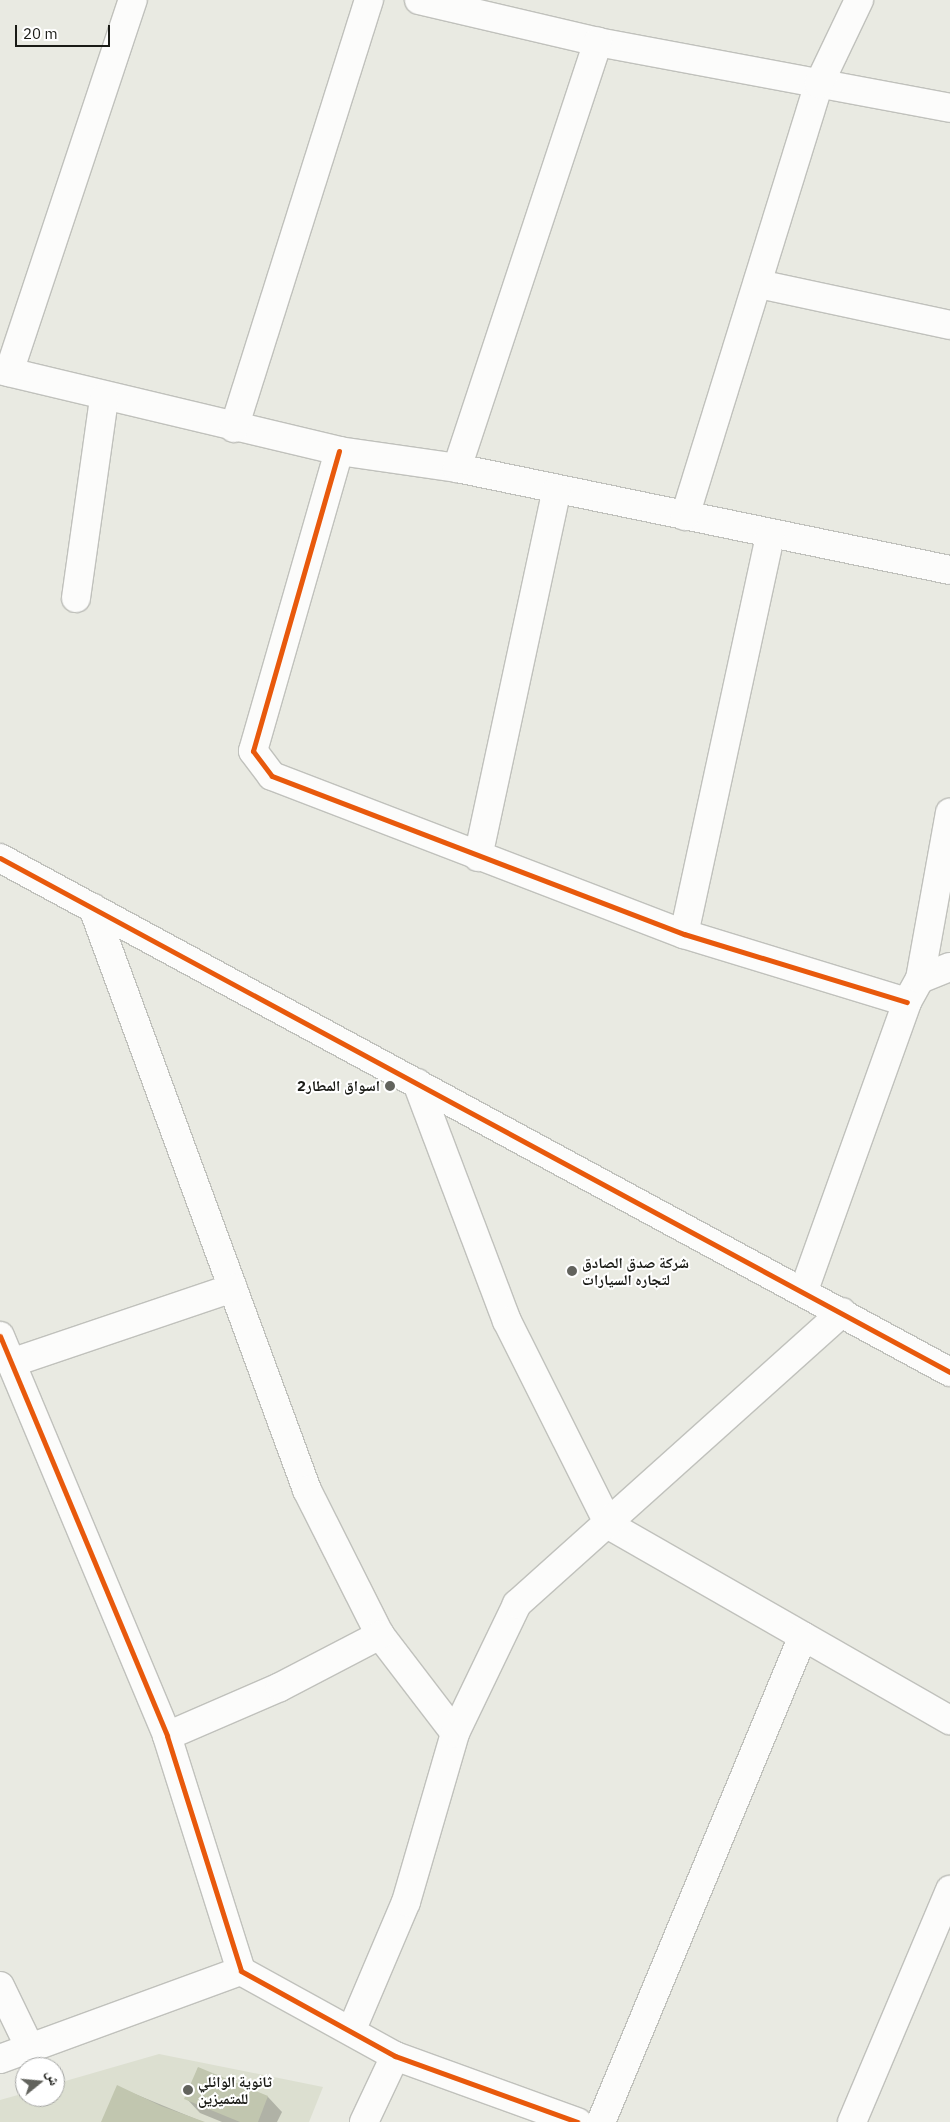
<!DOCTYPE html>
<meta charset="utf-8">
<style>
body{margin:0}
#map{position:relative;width:950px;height:2122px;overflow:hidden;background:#e9eae2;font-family:"IBM Plex Sans","Noto Naskh Arabic",sans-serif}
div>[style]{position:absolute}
.built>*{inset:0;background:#dcdfd0}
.shadow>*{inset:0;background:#0003}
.building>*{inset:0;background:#c1c6af}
.roads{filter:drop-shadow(1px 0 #c0c1bc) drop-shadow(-1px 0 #c0c1bc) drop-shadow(0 1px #c0c1bc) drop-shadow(0 -1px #c0c1bc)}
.minor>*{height:28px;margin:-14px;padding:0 14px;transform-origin:14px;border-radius:14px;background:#fcfcfb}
.tertiary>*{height:28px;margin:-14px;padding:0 14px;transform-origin:14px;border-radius:14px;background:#fcfcfb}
.cycleway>*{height:5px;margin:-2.5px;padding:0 2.5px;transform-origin:2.5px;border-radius:2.5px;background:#e8590c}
.dots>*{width:14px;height:14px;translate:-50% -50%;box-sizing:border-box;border:2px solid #fff;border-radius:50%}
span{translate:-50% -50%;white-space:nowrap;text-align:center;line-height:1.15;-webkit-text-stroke:4px #fff;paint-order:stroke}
.poi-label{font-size:15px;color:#1a1b16;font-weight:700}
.right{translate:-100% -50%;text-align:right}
.left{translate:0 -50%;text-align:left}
.north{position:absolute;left:15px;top:2057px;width:50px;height:50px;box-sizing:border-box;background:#fff;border:1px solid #a3a4a2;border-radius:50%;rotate:73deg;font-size:14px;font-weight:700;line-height:20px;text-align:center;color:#1a1b16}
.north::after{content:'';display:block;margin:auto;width:18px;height:22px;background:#62635d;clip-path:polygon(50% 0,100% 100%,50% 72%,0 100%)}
.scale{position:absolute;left:15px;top:25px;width:95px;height:22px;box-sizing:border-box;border:2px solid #1a1b16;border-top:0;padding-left:6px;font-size:15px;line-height:18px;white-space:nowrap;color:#1a1b16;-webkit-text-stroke:4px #fff;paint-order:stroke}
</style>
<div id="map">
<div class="built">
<div style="clip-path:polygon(159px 2054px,323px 2087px,309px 2122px,0 2122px,0 2100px,25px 2093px,25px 2097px,55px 2097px,55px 2084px)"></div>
</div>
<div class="shadow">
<div style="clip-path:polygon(198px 2068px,268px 2097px,282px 2112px,277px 2122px,222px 2122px,200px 2113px,186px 2098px)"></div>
<div style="clip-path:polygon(118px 2087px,203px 2122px,102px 2122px)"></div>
</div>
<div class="building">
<div style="clip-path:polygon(198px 2067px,268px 2096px,258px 2122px,240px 2122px,184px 2099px)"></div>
<div style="clip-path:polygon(117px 2085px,161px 2106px,205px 2122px,101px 2122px)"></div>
</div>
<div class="roads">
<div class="minor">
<div style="left:419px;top:0;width:184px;rotate:13.2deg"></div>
<div style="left:598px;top:42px;width:358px;rotate:10.6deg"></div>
<div style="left:759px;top:284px;width:195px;rotate:12.1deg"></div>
<div style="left:0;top:370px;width:349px;rotate:13.4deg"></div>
<div style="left:339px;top:451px;width:119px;rotate:8.2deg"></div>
<div style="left:457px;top:468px;width:503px;rotate:11.69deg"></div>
<div style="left:9px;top:372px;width:392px;rotate:-71.6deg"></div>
<div style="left:234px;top:428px;width:449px;rotate:-72.5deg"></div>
<div style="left:339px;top:451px;width:312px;rotate:106deg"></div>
<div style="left:253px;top:751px;width:31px;rotate:53deg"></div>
<div style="left:272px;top:776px;width:441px;rotate:21deg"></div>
<div style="left:684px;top:934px;width:233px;rotate:17deg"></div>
<div style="left:457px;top:468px;width:449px;rotate:-71.7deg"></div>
<div style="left:685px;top:516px;width:452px;rotate:-72.8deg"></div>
<div style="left:819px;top:84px;width:93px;rotate:-64.5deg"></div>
<div style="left:76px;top:598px;width:202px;rotate:-82deg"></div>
<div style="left:478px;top:857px;width:376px;rotate:-77.9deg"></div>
<div style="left:93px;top:908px;width:620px;rotate:69.81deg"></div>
<div style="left:307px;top:1490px;width:162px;rotate:63.3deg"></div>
<div style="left:380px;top:1635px;width:123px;rotate:52.6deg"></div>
<div style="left:684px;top:934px;width:410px;rotate:-77.8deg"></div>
<div style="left:920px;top:979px;width:32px;rotate:-22deg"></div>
<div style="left:417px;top:1083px;width:254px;rotate:69.3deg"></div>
<div style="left:507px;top:1321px;width:228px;rotate:63.4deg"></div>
<div style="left:609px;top:1525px;width:393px;rotate:29.8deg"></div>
<div style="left:804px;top:1290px;width:306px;rotate:-70.3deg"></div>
<div style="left:907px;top:1002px;width:26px;rotate:-61deg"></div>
<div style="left:920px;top:979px;width:169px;rotate:-79.8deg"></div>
<div style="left:0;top:1336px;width:433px;rotate:67.3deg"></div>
<div style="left:167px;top:1736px;width:246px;rotate:72.5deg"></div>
<div style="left:241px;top:1971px;width:176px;rotate:28.9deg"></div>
<div style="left:395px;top:2056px;width:194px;rotate:19.9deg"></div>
<div style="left:11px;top:1363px;width:234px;rotate:-18.7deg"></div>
<div style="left:167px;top:1736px;width:123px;rotate:-23.4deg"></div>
<div style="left:280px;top:1687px;width:113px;rotate:-27.5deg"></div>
<div style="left:0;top:1986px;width:71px;rotate:64.2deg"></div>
<div style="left:352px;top:2029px;width:138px;rotate:-67deg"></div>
<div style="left:406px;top:1902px;width:176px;rotate:-73.8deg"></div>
<div style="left:455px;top:1733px;width:143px;rotate:-64.3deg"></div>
<div style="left:517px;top:1604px;width:437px;rotate:-41.9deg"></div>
<div style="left:0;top:2059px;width:257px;rotate:-20.1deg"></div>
<div style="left:364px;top:2122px;width:73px;rotate:-64.8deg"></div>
<div style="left:601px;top:2122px;width:526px;rotate:-67.43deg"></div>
<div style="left:852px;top:2122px;width:252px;rotate:-67.1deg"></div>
</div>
<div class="tertiary">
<div style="left:0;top:858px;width:1080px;rotate:28.42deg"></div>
</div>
</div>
<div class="cycleway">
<div style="left:339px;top:451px;width:312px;rotate:106deg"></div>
<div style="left:253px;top:751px;width:31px;rotate:53deg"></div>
<div style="left:272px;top:776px;width:441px;rotate:21deg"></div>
<div style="left:684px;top:934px;width:233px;rotate:17deg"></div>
<div style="left:0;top:858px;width:1080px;rotate:28.42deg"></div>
<div style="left:0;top:1336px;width:433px;rotate:67.3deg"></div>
<div style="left:167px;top:1736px;width:246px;rotate:72.5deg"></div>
<div style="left:241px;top:1971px;width:176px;rotate:28.9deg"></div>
<div style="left:395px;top:2056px;width:194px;rotate:19.9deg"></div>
</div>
<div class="dots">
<div style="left:390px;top:1086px;background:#62635d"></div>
<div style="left:572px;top:1271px;background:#62635d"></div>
<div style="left:188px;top:2090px;background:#62635d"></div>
</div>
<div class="poi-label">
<span class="right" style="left:380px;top:1086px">اسواق المطار2</span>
<span class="left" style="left:582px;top:1271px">شركة صدق الصادق<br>لتجاره السيارات</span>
<span class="left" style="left:198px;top:2090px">ثانوية الوائلي<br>للمتميزين</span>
</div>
<div class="north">ش</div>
<div class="scale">20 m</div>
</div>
